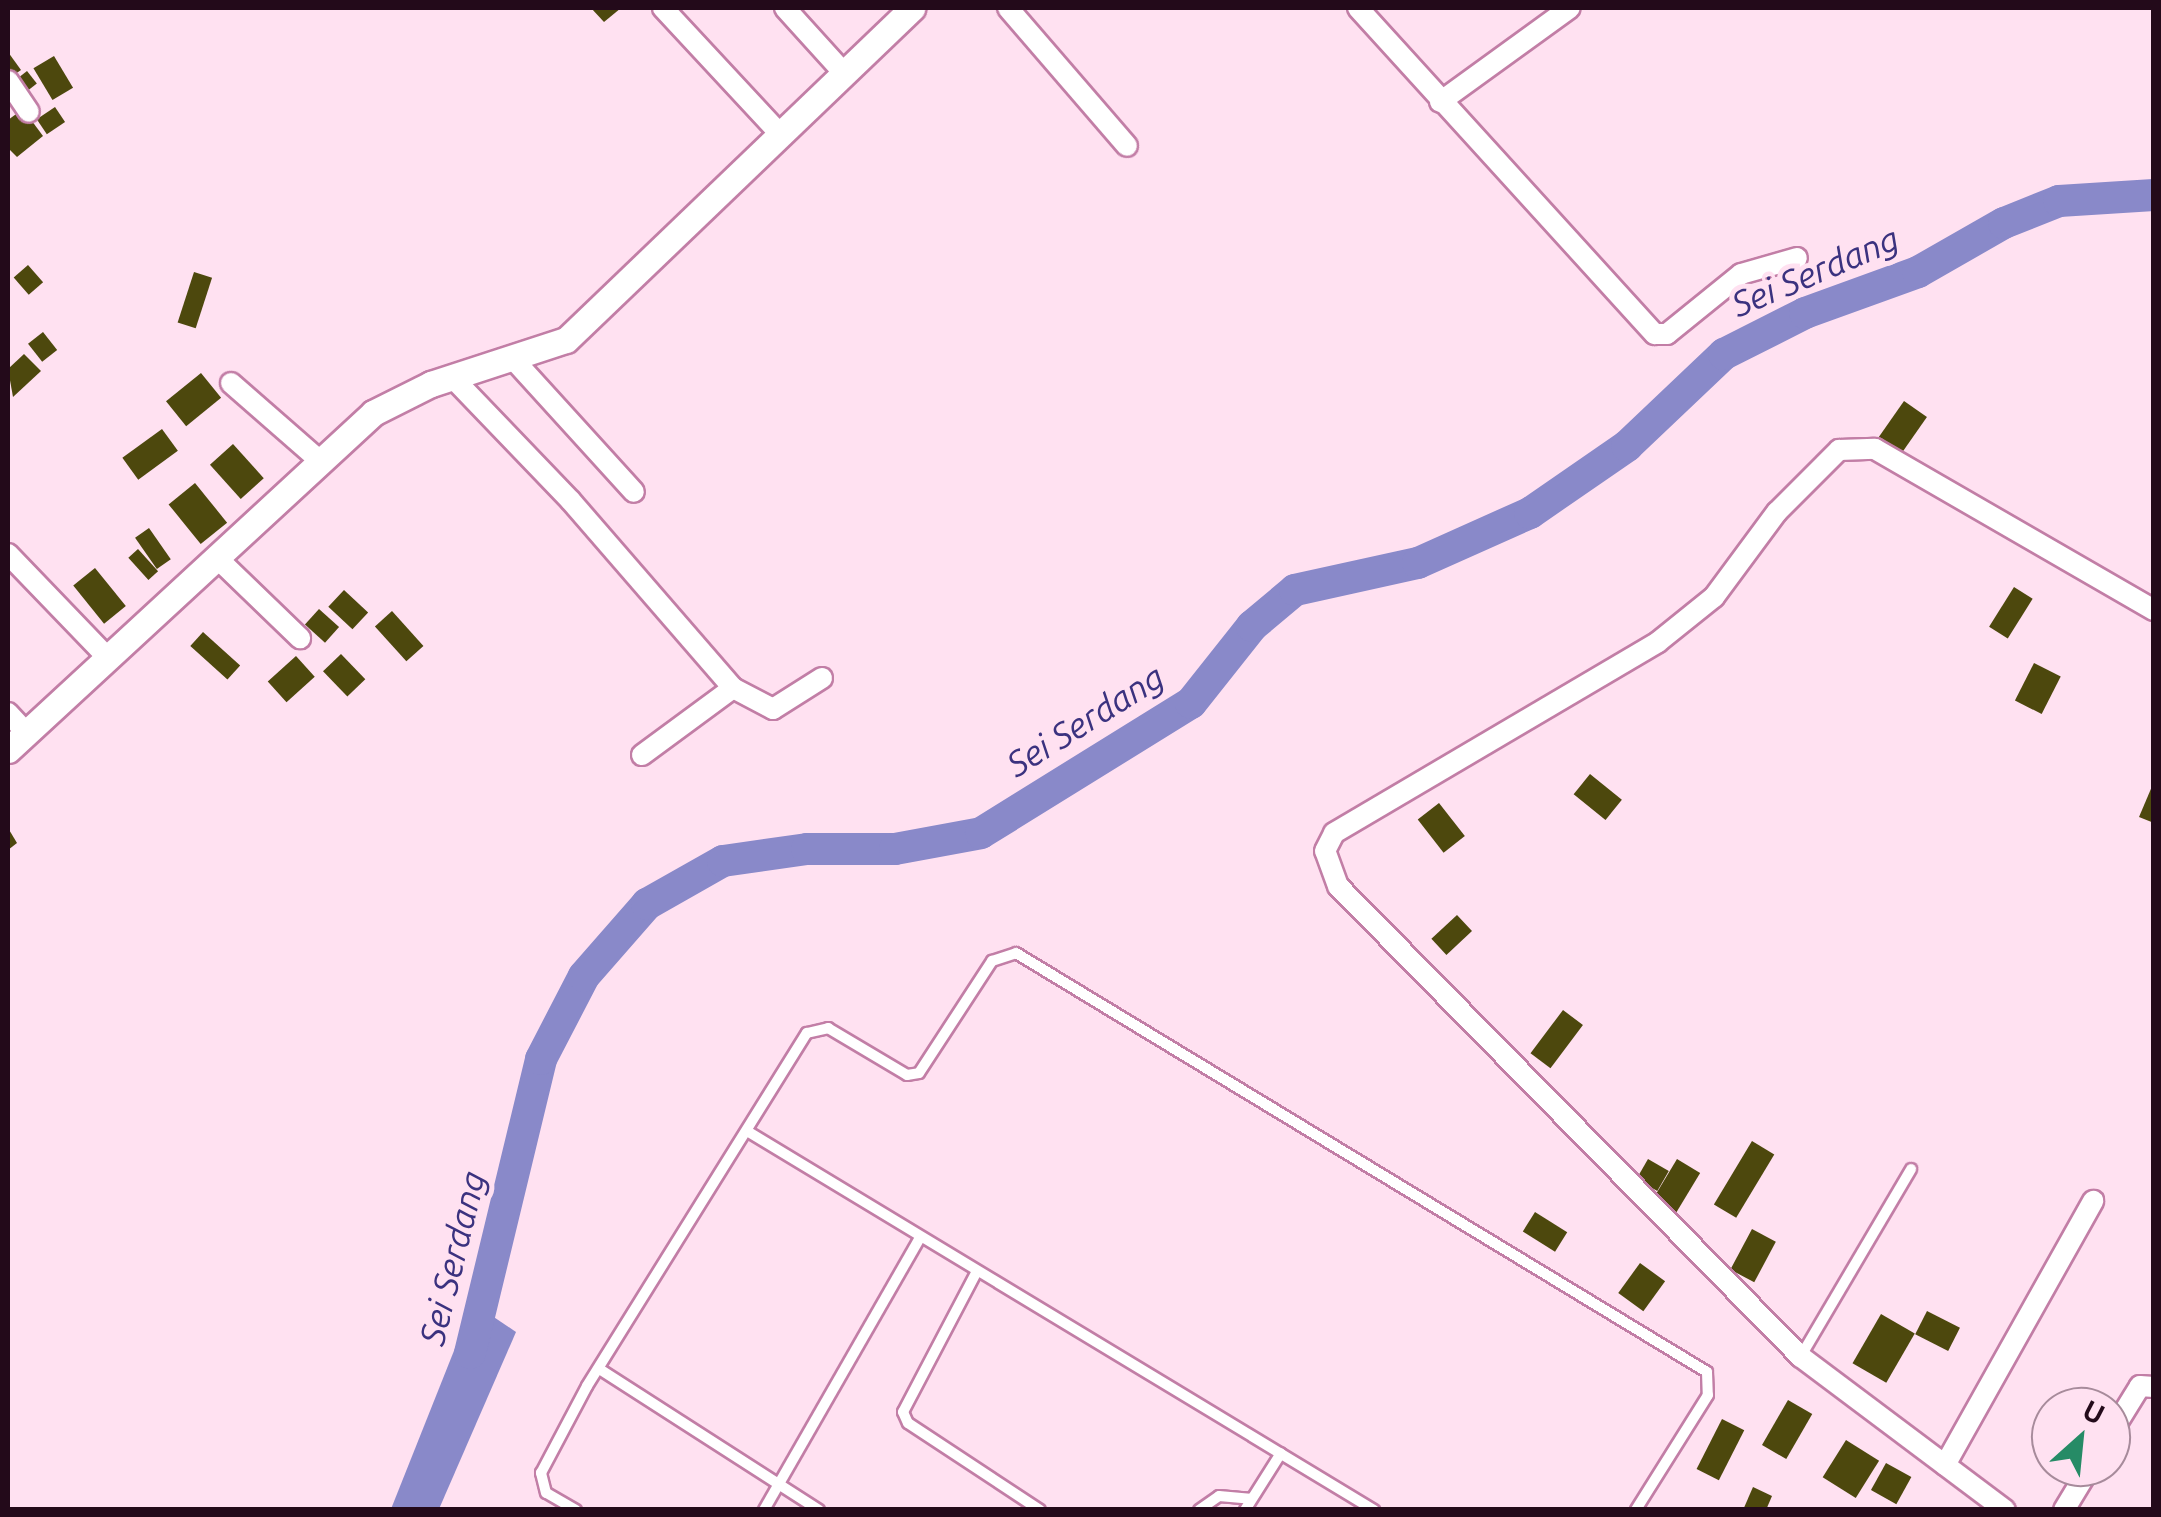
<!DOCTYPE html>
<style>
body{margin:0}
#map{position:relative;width:2161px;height:1517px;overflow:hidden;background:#ffe1f1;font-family:Ubuntu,sans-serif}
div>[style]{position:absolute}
.water>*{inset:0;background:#8989c9}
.river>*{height:32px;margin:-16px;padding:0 16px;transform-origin:16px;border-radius:16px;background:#8989c9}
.building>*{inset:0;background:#4d480d;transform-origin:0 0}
.roads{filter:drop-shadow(2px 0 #c27ea6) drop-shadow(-2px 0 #c27ea6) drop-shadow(0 2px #c27ea6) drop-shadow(0 -2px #c27ea6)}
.service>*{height:10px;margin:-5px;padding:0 5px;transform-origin:5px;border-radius:5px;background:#fff}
.minor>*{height:20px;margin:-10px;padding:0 10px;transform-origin:10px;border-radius:10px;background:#fff}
.tertiary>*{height:25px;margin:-12.5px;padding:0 12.5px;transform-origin:12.5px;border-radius:12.5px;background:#fff}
span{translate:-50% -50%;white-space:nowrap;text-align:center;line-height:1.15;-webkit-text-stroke:10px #ffe1f1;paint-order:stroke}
.water-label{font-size:35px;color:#3b327f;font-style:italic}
.frame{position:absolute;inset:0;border:10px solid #230a1a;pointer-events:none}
.north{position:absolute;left:2031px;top:1387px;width:100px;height:100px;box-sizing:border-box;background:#ffe1f1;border:2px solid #a78b9b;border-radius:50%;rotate:27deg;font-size:28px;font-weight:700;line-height:40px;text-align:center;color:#230a1a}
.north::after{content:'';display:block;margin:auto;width:35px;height:45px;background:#268b66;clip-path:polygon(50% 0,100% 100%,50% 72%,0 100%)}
</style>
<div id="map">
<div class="water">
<div style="clip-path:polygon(473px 1303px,516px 1332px,439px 1509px,391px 1509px)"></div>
</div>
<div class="river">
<div style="left:470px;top:1353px;width:302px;rotate:-76.4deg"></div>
<div style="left:541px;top:1059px;width:93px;rotate:-62.6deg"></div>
<div style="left:584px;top:976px;width:96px;rotate:-48.8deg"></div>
<div style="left:647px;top:904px;width:87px;rotate:-29.5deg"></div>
<div style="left:723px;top:861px;width:85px;rotate:-8.1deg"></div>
<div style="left:807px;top:849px;width:88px"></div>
<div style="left:895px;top:849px;width:87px;rotate:-10.5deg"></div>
<div style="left:981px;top:833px;width:247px;rotate:-31.8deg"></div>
<div style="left:1191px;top:703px;width:98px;rotate:-51.6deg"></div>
<div style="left:1252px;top:626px;width:56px;rotate:-39.9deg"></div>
<div style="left:1295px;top:590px;width:126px;rotate:-12.4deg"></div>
<div style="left:1418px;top:563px;width:123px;rotate:-24.1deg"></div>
<div style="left:1530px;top:513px;width:118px;rotate:-34.6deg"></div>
<div style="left:1627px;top:446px;width:134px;rotate:-43.5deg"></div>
<div style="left:1724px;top:354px;width:91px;rotate:-26.8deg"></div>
<div style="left:1805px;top:313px;width:120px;rotate:-19.9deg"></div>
<div style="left:1918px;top:272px;width:99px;rotate:-29.7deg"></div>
<div style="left:2004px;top:223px;width:59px;rotate:-21.8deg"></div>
<div style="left:2059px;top:201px;width:95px;rotate:-3.6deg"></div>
</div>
<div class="building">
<div style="clip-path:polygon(591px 8px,621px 8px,604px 22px)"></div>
<div style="clip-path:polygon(8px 52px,21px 70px,11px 77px,8px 73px)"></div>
<div style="left:54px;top:56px;width:37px;height:24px;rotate:59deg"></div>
<div style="left:27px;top:71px;width:16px;height:19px;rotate:52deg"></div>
<div style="left:55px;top:107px;width:18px;height:22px;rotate:56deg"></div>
<div style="clip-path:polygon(23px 109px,43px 136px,17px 157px,8px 148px,8px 120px)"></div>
<div style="left:28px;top:265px;width:23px;height:19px;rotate:49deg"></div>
<div style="left:194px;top:272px;width:19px;height:53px;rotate:18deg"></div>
<div style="left:43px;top:332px;width:23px;height:19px;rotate:52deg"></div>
<div style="clip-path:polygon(24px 354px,41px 371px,13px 397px,8px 369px)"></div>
<div style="left:201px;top:373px;width:32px;height:45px;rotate:51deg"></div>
<div style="left:1904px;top:401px;width:28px;height:50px;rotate:35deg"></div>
<div style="left:162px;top:429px;width:27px;height:49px;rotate:54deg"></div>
<div style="left:233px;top:444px;width:46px;height:31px;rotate:48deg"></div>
<div style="left:195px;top:483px;width:51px;height:34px;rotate:51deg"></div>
<div style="left:149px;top:528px;width:38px;height:17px;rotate:55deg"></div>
<div style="left:138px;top:549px;width:30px;height:13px;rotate:48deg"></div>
<div style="left:95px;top:568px;width:49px;height:28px;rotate:51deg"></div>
<div style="left:2014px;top:587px;width:22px;height:47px;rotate:32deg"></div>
<div style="left:344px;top:590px;width:33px;height:23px;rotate:43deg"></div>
<div style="left:319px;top:609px;width:27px;height:21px;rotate:42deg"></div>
<div style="left:392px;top:611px;width:47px;height:23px;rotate:48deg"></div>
<div style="left:203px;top:632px;width:50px;height:19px;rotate:42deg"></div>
<div style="left:341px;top:654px;width:35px;height:25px;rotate:46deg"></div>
<div style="left:296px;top:656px;width:28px;height:38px;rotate:48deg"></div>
<div style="left:2034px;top:663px;width:30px;height:42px;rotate:27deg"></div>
<div style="left:1590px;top:774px;width:41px;height:26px;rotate:39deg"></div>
<div style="clip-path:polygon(2153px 784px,2154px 784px,2154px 823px,2139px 817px)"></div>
<div style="left:1439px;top:803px;width:42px;height:27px;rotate:52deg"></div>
<div style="clip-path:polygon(8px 828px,17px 843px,8px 850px)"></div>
<div style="left:1457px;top:915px;width:22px;height:35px;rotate:47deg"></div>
<div style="left:1563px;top:1010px;width:25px;height:54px;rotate:37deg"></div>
<div style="left:1752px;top:1141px;width:26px;height:74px;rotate:31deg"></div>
<div style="left:1648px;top:1159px;width:24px;height:23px;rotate:30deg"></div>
<div style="left:1677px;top:1159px;width:27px;height:46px;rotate:31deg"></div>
<div style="left:1535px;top:1212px;width:38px;height:23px;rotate:32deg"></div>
<div style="left:1752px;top:1229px;width:27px;height:46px;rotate:28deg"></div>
<div style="left:1640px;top:1263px;width:31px;height:37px;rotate:36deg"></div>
<div style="left:1927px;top:1311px;width:37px;height:26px;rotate:27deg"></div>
<div style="left:1881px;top:1314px;width:39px;height:57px;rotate:30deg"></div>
<div style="left:1788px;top:1400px;width:28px;height:52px;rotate:30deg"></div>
<div style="left:1722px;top:1419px;width:25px;height:56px;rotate:27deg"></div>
<div style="left:1846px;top:1440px;width:39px;height:44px;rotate:32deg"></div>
<div style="left:1886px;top:1463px;width:29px;height:31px;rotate:29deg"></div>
<div style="clip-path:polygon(1753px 1487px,1772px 1496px,1766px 1510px,1743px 1510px)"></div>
</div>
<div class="roads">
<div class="service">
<div style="left:747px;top:1131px;width:733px;rotate:31.15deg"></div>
<div style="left:976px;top:1273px;width:157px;rotate:117.7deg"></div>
<div style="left:903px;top:1412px;width:12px;rotate:66deg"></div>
<div style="left:908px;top:1423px;width:158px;rotate:33.4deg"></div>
<div style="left:1801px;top:1356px;width:217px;rotate:-59.5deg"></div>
<div style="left:601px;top:1370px;width:259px;rotate:32.7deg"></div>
<div style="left:576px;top:1510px;width:34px;rotate:-150deg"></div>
<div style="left:546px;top:1493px;width:21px;rotate:-104deg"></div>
<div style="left:541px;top:1473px;width:98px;rotate:-62.1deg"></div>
<div style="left:587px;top:1386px;width:416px;rotate:-58.1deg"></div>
<div style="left:807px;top:1033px;width:22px;rotate:-13deg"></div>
<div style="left:828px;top:1028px;width:92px;rotate:30.7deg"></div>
<div style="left:907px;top:1075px;width:12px;rotate:-9deg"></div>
<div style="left:919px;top:1073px;width:134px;rotate:-56.9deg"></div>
<div style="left:992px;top:961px;width:25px;rotate:-18deg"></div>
<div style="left:1016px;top:953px;width:808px;rotate:31.23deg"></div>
<div style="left:1707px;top:1372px;width:23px;rotate:88deg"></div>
<div style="left:1708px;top:1395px;width:136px;rotate:122.1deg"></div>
<div style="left:764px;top:1510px;width:314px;rotate:-60.2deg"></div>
<div style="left:1199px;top:1510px;width:24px;rotate:-35deg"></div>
<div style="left:1219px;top:1496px;width:32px;rotate:5deg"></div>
<div style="left:1245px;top:1510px;width:67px;rotate:-57.7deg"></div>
</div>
<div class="minor">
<div style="left:663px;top:8px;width:173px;rotate:47.1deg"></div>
<div style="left:785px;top:8px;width:88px;rotate:47.8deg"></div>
<div style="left:1008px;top:8px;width:182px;rotate:49.2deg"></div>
<div style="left:1358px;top:8px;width:441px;rotate:47.7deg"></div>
<div style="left:1655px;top:334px;width:12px"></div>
<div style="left:1667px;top:334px;width:95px;rotate:-39deg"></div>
<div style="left:1741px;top:274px;width:58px;rotate:-15.9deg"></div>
<div style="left:8px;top:81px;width:37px;rotate:56deg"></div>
<div style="left:1440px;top:102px;width:160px;rotate:-35.9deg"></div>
<div style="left:514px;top:360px;width:178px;rotate:47.7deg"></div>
<div style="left:453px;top:378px;width:170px;rotate:46.2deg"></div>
<div style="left:571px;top:501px;width:247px;rotate:49.1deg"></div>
<div style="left:733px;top:688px;width:45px;rotate:27.7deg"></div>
<div style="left:773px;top:709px;width:58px;rotate:-32.3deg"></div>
<div style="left:231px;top:383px;width:118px;rotate:41.2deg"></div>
<div style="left:8px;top:554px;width:141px;rotate:46.1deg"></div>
<div style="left:216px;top:557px;width:117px;rotate:44deg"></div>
<div style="left:8px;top:713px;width:26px;rotate:47deg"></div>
<div style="left:642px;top:755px;width:113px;rotate:-36.4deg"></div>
<div style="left:2111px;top:1433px;width:55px;rotate:-58.3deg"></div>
<div style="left:2140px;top:1386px;width:14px;rotate:4deg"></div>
<div style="left:1945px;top:1465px;width:303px;rotate:-60.7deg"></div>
<div style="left:2005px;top:1510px;width:255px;rotate:-143.1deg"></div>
<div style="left:1801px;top:1357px;width:660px;rotate:-134.51deg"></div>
<div style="left:1338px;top:886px;width:37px;rotate:-110deg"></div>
<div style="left:1325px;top:851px;width:20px;rotate:-63deg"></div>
<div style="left:1334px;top:833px;width:376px;rotate:-30.5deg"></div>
<div style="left:1658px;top:642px;width:72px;rotate:-38.8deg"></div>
<div style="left:1714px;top:597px;width:106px;rotate:-53.5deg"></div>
<div style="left:1777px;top:512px;width:88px;rotate:-45deg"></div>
<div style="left:1839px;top:450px;width:36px;rotate:-2deg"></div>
<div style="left:1875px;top:449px;width:322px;rotate:30deg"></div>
<div style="left:2064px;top:1510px;width:50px;rotate:-58.8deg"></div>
</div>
<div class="tertiary">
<div style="left:8px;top:750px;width:497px;rotate:-42.7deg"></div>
<div style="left:373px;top:413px;width:65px;rotate:-26.6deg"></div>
<div style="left:431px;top:384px;width:142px;rotate:-18.1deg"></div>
<div style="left:566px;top:340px;width:480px;rotate:-43.8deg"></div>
</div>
</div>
<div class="water-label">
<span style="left:1815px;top:271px;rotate:-23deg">Sei Serdang</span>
<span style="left:1085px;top:720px;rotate:-32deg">Sei Serdang</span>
<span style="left:452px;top:1258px;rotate:-76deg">Sei Serdang</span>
</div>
<div class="frame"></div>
<div class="north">U</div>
</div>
